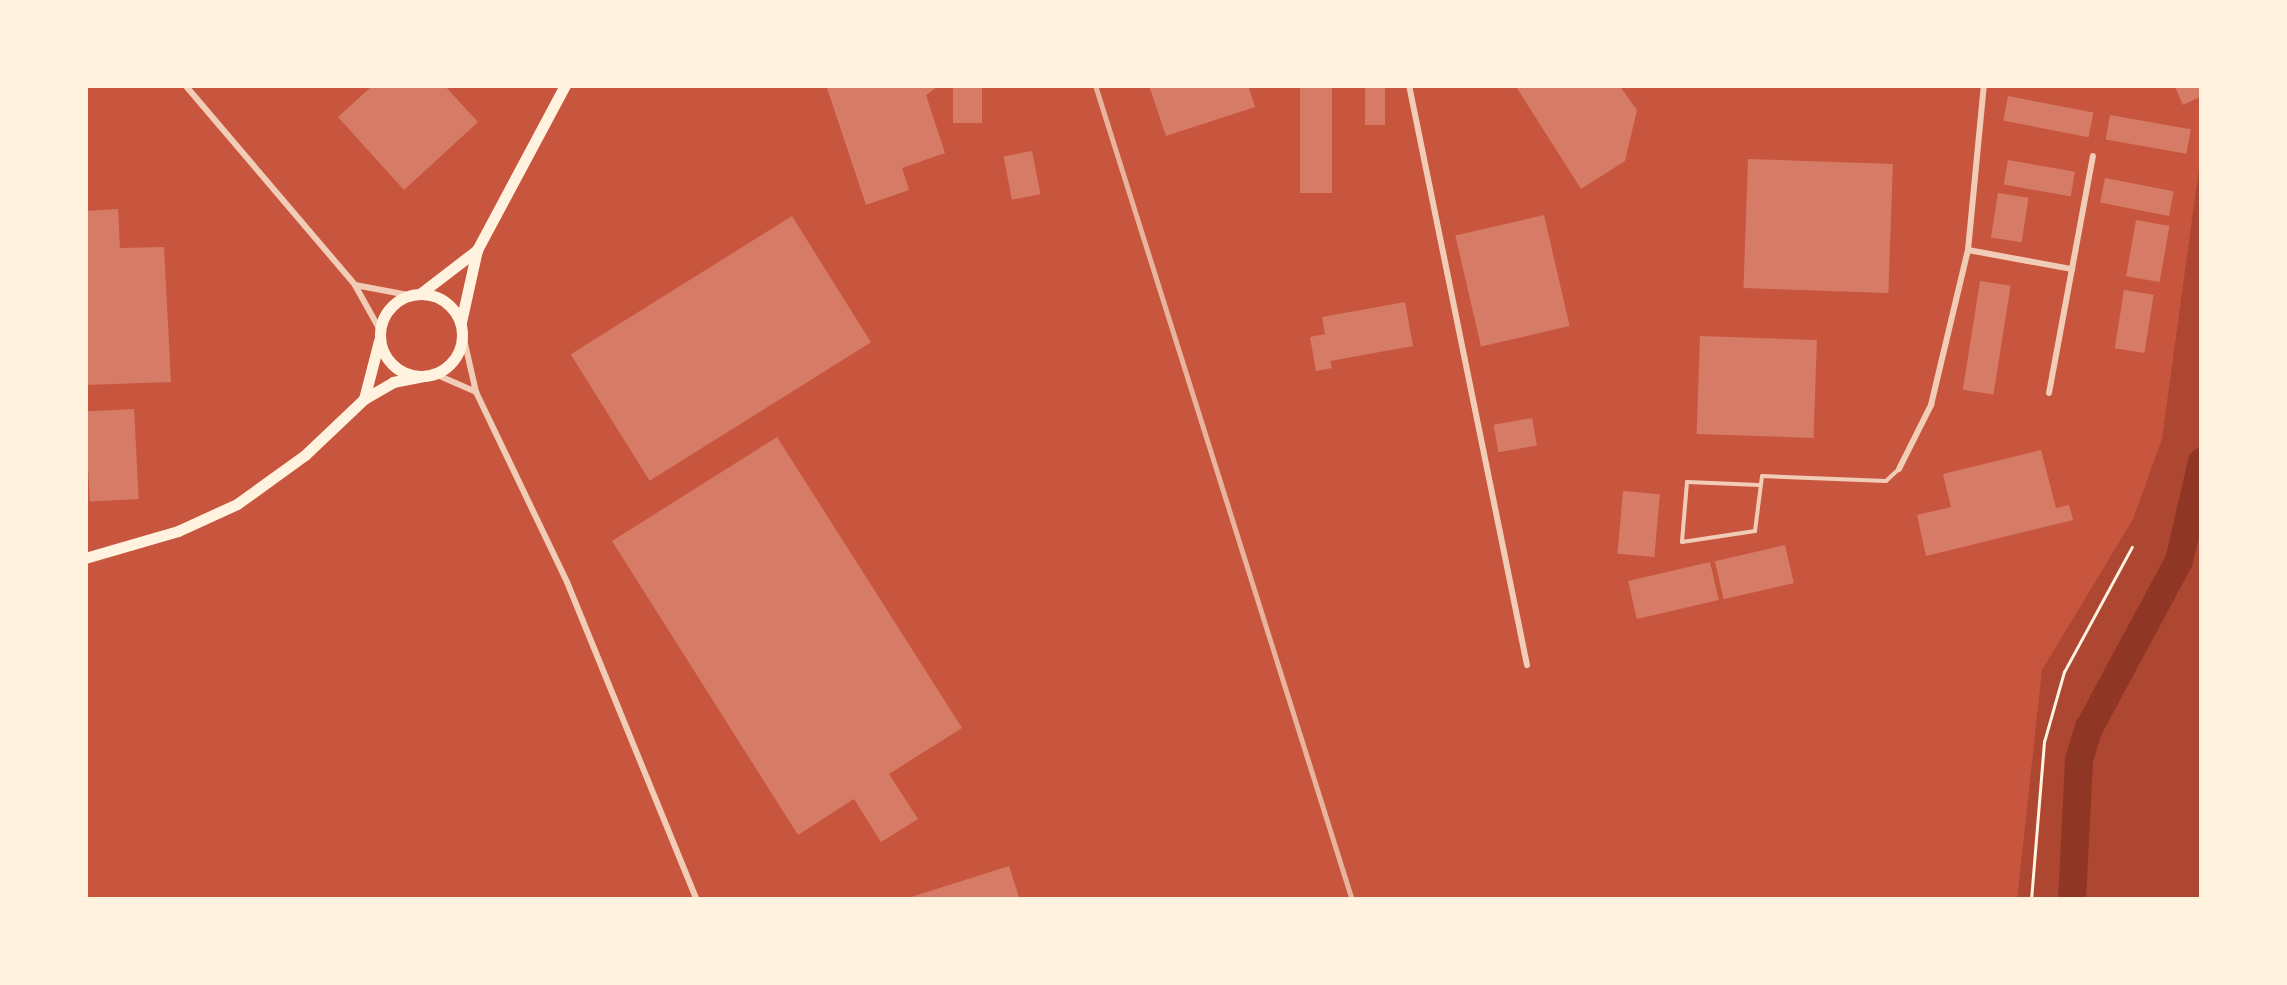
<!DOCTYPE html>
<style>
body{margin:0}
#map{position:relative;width:2287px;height:985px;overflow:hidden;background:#c8553d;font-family:"Archivo Narrow",sans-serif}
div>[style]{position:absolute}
.green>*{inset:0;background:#ae4732}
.river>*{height:28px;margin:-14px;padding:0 14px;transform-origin:14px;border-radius:14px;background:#8f3625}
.building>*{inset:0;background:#d67c66;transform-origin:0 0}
.path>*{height:2.5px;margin:-1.25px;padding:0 1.25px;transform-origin:1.25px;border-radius:1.25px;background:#fff3e0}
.service>*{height:4px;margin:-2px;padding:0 2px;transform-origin:2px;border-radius:2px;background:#f1ccb7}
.minor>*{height:6px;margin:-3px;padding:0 3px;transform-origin:3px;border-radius:3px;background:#f1ccb7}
.primary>*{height:11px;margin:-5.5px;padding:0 5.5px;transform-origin:5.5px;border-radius:5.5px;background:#fff3e0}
.primary>.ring{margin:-5.5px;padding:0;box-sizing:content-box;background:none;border:11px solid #fff3e0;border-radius:50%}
.rail>*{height:5px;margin:-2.5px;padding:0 2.5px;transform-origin:2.5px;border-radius:2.5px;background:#e9b49f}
span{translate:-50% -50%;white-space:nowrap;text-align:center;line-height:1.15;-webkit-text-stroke:9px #fff3e0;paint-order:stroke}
.frame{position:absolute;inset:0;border:88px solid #fff3e0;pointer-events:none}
</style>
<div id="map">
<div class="green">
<div style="clip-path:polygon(2202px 146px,2202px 900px,2017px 900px,2042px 670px,2133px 519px,2162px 439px)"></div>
</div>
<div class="river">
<div style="left:2072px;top:900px;width:140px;rotate:-87.1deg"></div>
<div style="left:2079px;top:760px;width:34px;rotate:-73deg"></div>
<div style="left:2089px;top:728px;width:190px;rotate:-61.7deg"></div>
<div style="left:2179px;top:561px;width:102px;rotate:-76.9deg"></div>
</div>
<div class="building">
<div style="clip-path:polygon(373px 85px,444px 85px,478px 122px,404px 190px,338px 117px)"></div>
<div style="clip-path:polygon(826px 85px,940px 85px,926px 95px,945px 153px,902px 168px,909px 190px,866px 205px)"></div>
<div style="left:953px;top:85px;width:29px;height:38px"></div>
<div style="clip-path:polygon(1248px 85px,1255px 107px,1166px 136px,1149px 86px)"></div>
<div style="left:1300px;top:85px;width:32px;height:108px"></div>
<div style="left:1365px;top:85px;width:20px;height:40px"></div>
<div style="clip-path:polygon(1515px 85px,1619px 85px,1637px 110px,1625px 161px,1581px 189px)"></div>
<div style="clip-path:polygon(2174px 85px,2202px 85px,2202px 96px,2183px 105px)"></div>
<div style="left:2008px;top:96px;width:87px;height:25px;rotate:11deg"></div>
<div style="left:2110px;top:115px;width:82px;height:25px;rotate:10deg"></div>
<div style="left:1032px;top:151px;width:44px;height:29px;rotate:79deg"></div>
<div style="left:1748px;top:159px;width:145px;height:129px;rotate:2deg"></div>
<div style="left:2008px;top:160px;width:68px;height:25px;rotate:10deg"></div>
<div style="left:2105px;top:178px;width:70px;height:25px;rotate:11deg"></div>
<div style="left:1998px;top:193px;width:31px;height:45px;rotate:9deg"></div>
<div style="clip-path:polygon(118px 209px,120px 248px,164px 247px,171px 382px,85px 385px,85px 211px)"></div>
<div style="left:1544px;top:215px;width:114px;height:91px;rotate:77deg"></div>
<div style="left:792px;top:216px;width:149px;height:261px;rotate:58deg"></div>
<div style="left:2136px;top:220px;width:34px;height:57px;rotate:10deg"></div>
<div style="left:1980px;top:281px;width:31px;height:110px;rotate:9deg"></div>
<div style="left:2124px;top:290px;width:30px;height:59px;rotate:9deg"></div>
<div style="clip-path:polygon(1405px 302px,1413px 346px,1330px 361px,1332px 368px,1316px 371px,1310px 337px,1325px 334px,1322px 317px)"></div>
<div style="left:1700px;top:336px;width:117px;height:98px;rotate:2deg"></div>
<div style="left:134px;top:409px;width:90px;height:49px;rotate:87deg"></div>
<div style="left:1532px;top:418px;width:28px;height:39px;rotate:80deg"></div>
<div style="clip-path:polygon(777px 437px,962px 728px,889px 774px,918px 819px,881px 842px,854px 799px,798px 835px,612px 541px)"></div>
<div style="clip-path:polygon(2041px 450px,2056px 508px,2069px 505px,2073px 520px,1926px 556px,1917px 515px,1951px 507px,1943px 474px)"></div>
<div style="left:1623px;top:491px;width:37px;height:63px;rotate:5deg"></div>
<div style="left:1785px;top:545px;width:39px;height:72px;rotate:77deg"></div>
<div style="left:1710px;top:562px;width:39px;height:84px;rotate:77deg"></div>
<div style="clip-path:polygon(1009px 866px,1020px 900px,905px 900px,905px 899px)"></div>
</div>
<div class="path">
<div style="left:2031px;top:900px;width:159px;rotate:-85.3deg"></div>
<div style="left:2044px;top:742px;width:73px;rotate:-74.1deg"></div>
<div style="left:2064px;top:672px;width:142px;rotate:-61.5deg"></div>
</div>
<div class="service">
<div style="left:1759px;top:485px;width:72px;rotate:-177.6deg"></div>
<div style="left:1687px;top:482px;width:60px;rotate:94.8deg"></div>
<div style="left:1682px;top:542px;width:74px;rotate:-8.6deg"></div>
<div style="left:1755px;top:531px;width:55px;rotate:-82.7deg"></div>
<div style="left:1762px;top:476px;width:124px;rotate:2.3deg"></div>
<div style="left:1886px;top:481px;width:18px;rotate:-43deg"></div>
</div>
<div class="minor">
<div style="left:185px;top:85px;width:262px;rotate:49.6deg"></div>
<div style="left:1409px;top:85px;width:592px;rotate:78.5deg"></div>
<div style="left:1968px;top:250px;width:106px;rotate:10.4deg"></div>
<div style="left:380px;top:330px;width:51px;rotate:-119.1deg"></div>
<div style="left:355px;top:285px;width:54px;rotate:10.7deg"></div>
<div style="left:435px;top:374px;width:45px;rotate:23.7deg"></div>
<div style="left:476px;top:392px;width:58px;rotate:-102.8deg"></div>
<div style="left:476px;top:392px;width:211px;rotate:64.4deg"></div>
<div style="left:567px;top:582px;width:344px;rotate:67.8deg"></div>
<div style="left:2049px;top:393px;width:241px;rotate:-79.5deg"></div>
<div style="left:1899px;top:469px;width:72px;rotate:-63.4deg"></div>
<div style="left:1931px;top:405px;width:159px;rotate:-76.6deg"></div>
<div style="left:1968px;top:250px;width:166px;rotate:-84.5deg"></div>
</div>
<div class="primary">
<div style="left:421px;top:293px;width:71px;rotate:-37.5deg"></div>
<div class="ring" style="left:380px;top:294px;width:71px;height:71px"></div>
<div style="left:461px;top:322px;width:74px;rotate:-77.5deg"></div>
<div style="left:477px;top:250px;width:187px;rotate:-61.9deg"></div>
<div style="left:364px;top:399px;width:60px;rotate:-75.5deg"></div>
<div style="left:85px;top:558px;width:97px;rotate:-16.2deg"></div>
<div style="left:178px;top:531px;width:65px;rotate:-24.6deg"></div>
<div style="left:237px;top:504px;width:84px;rotate:-35.8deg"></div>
<div style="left:305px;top:455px;width:81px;rotate:-43.5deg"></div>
<div style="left:364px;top:399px;width:34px;rotate:-30deg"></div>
<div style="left:393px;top:382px;width:31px;rotate:-11deg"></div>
</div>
<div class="rail">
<div style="left:1095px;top:85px;width:855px;rotate:72.5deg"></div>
</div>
<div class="frame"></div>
</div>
